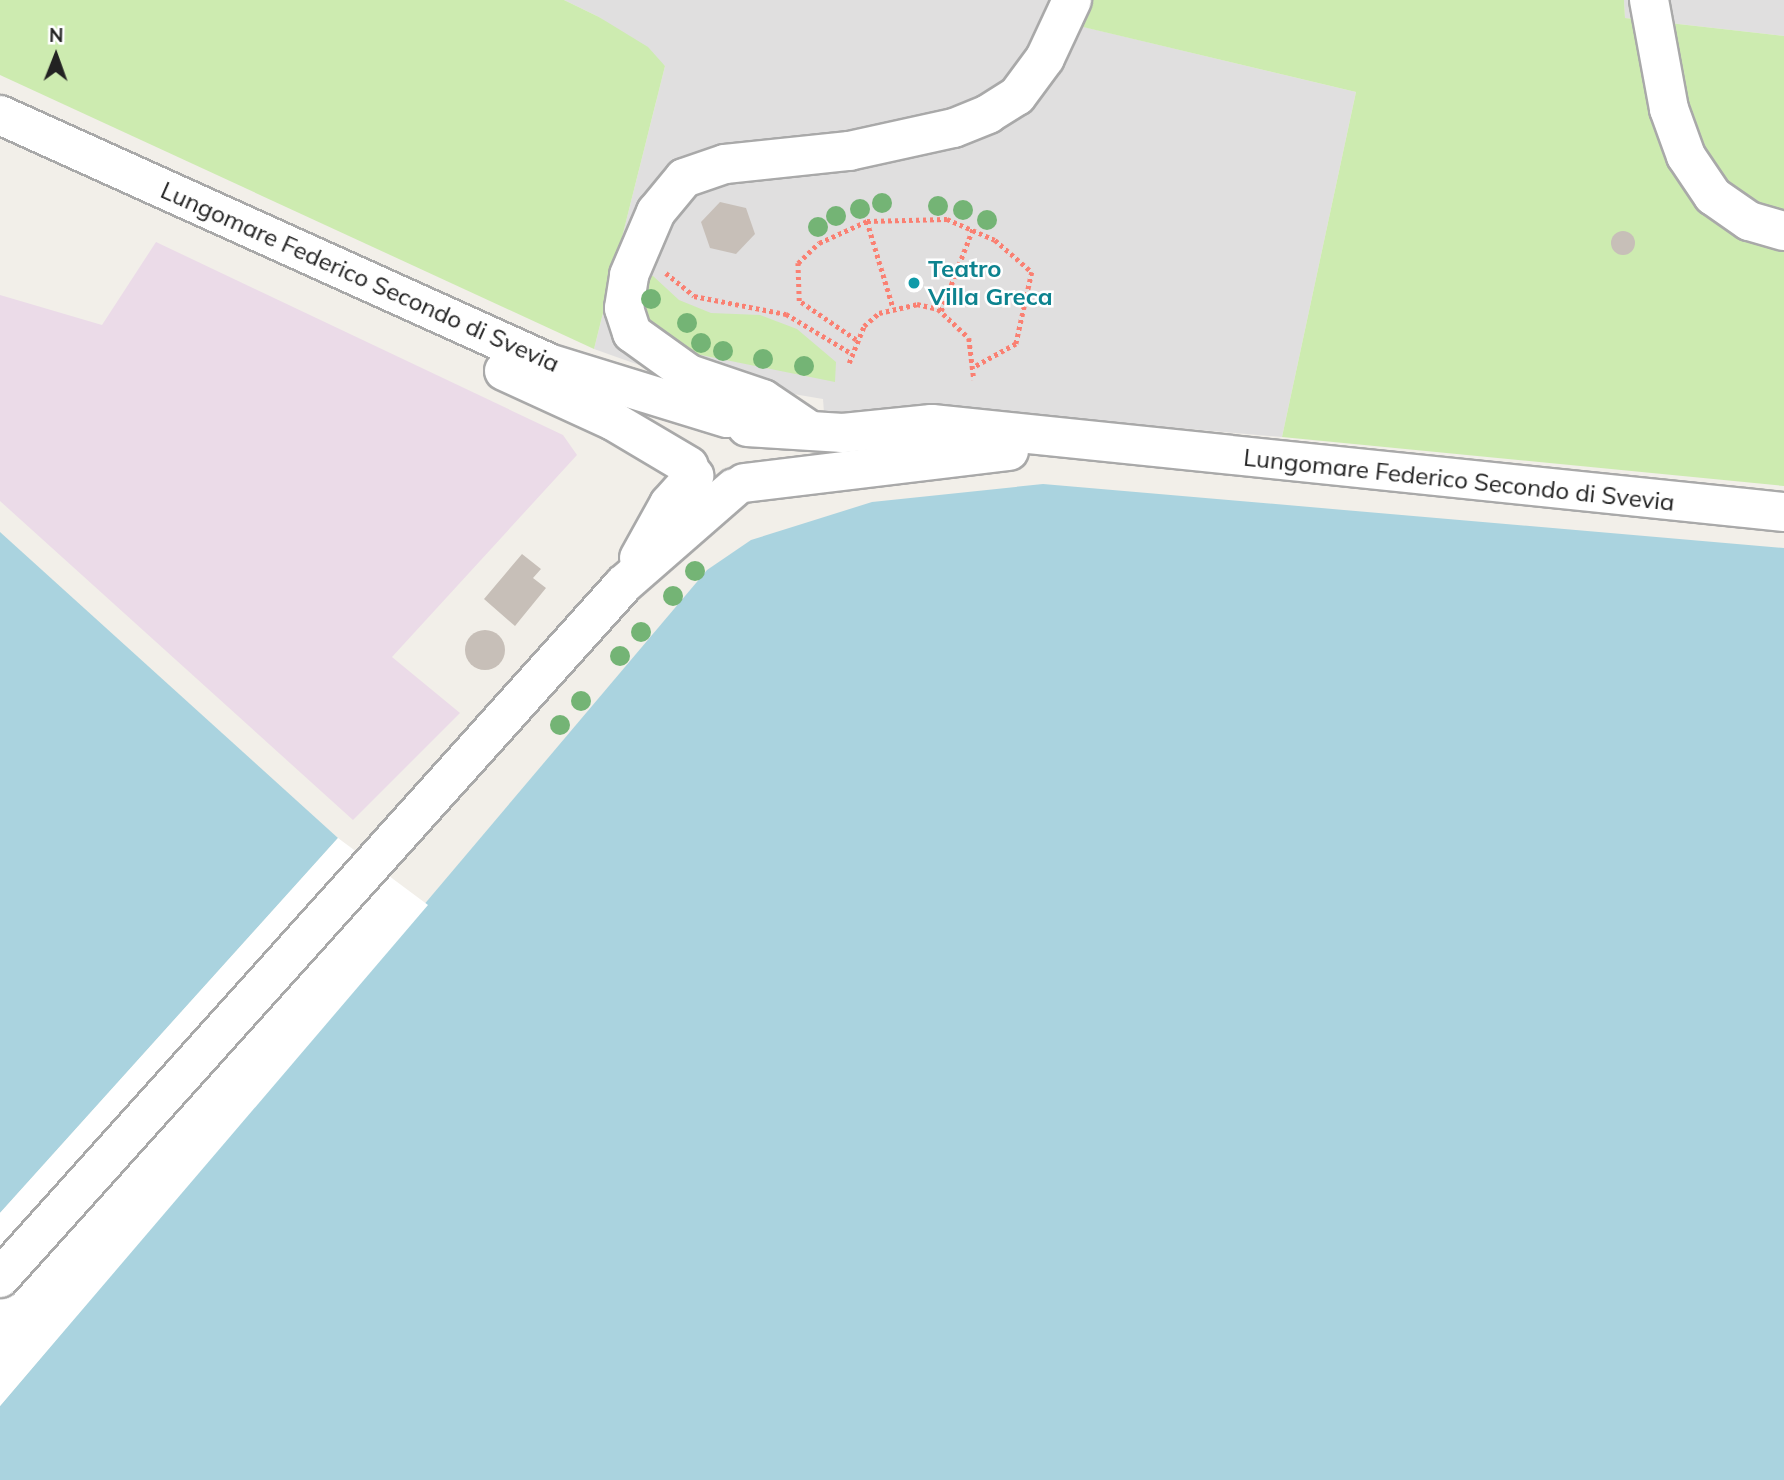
<!DOCTYPE html>
<style>
body{margin:0}
#map{position:relative;width:1784px;height:1480px;overflow:hidden;background:#f2efe9;font-family:Mulish,sans-serif}
div>[style]{position:absolute}
.residential>*{inset:0;background:#e0dfdf}
.industrial>*{inset:0;background:#ebdbe8}
.grass>*{inset:0;background:#cdebb0}
.water>*{inset:0;background:#aad3df}
.pier>*{inset:0;background:#fff}
.building>*{inset:0;background:#c7bfb8}
.round{border-radius:50%}
.path>*{height:4.5px;margin-top:-2.25px;transform-origin:0;background:repeating-linear-gradient(90deg,#fa8072 0 3.5px,transparent 0 7px)}
.roads{filter:drop-shadow(2px 0 #a9a9a9) drop-shadow(-2px 0 #a9a9a9) drop-shadow(0 2px #a9a9a9) drop-shadow(0 -2px #a9a9a9)}
.minor>*{height:38px;margin:-19px;padding:0 19px;transform-origin:19px;border-radius:19px;background:#fff}
.trees>*{width:20px;height:20px;margin:-10px;border-radius:50%;background:#74b475}
.dots>*{width:19px;height:19px;translate:-50% -50%;box-sizing:border-box;border:4px solid #fff;border-radius:50%}
span{translate:-50% -50%;white-space:nowrap;text-align:center;line-height:1.15;-webkit-text-stroke:5px #fff;paint-order:stroke}
.culture-label{font-size:24px;color:#0d838f;font-weight:700}
.left{translate:0 -50%;text-align:left}
.street-label{font-size:24px;color:#222}
.north{position:absolute;left:21px;top:21px;width:70px;height:70px;-webkit-text-stroke:5px #fff;paint-order:stroke;rotate:1deg;font-size:19px;font-weight:700;line-height:28px;text-align:center;color:#222}
.north::after{content:'';display:block;margin:auto;width:24px;height:32px;background:#222;clip-path:polygon(50% 0,100% 100%,50% 72%,0 100%)}
</style>
<div id="map">
<div class="residential">
<div style="clip-path:polygon(564px 0,1091px 0,1084px 27px,1356px 92px,1282px 437px,924px 406px,824px 413px,823px 399px,656px 371px,594px 349px,665px 66px,599px 17px)"></div>
<div style="clip-path:polygon(1624px 0,1784px 0,1784px 36px,1625px 18px)"></div>
</div>
<div class="industrial">
<div style="clip-path:polygon(156px 242px,563px 435px,577px 455px,392px 657px,460px 713px,353px 820px,0 501px,0 295px,102px 325px)"></div>
</div>
<div class="grass">
<div style="clip-path:polygon(0 0,564px 0,599px 17px,648px 47px,665px 66px,594px 349px,0 75px)"></div>
<div style="clip-path:polygon(1091px 0,1624px 0,1625px 18px,1784px 36px,1784px 486px,1282px 437px,1356px 92px,1083px 27px)"></div>
<div style="clip-path:polygon(641px 276px,653px 276px,679px 300px,711px 313px,760px 315px,797px 329px,836px 362px,835px 382px,696px 354px,644px 321px)"></div>
</div>
<div class="water">
<div style="clip-path:polygon(1043px 484px,1784px 548px,1784px 1480px,0 1480px,0 1406px,707px 570px,751px 540px,872px 502px)"></div>
<div style="clip-path:polygon(0 532px,338px 838px,0 1213px)"></div>
</div>
<div class="pier">
<div style="clip-path:polygon(338px 838px,428px 905px,0 1406px,0 1213px)"></div>
</div>
<div class="building">
<div style="clip-path:polygon(720px 202px,746px 208px,755px 234px,736px 254px,710px 248px,701px 222px)"></div>
<div class="round" style="left:1611px;top:231px;width:24px;height:24px"></div>
<div style="clip-path:polygon(522px 554px,541px 569px,533px 578px,546px 588px,515px 626px,484px 599px)"></div>
<div class="round" style="left:465px;top:630px;width:40px;height:40px"></div>
</div>
<div class="path">
<div style="left:867px;top:221px;width:90px;rotate:73.2deg"></div>
<div style="left:666px;top:273px;width:36px;rotate:39deg"></div>
<div style="left:694px;top:296px;width:94px;rotate:11.1deg"></div>
<div style="left:786px;top:314px;width:76px;rotate:31deg"></div>
<div style="left:941px;top:311px;width:89px;rotate:-68.9deg"></div>
<div style="left:856px;top:340px;width:69px;rotate:-145.6deg"></div>
<div style="left:799px;top:301px;width:38px;rotate:-92deg"></div>
<div style="left:798px;top:263px;width:29px;rotate:-44deg"></div>
<div style="left:819px;top:243px;width:53px;rotate:-24.6deg"></div>
<div style="left:867px;top:221px;width:80px;rotate:-1.4deg"></div>
<div style="left:947px;top:219px;width:52px;rotate:23.6deg"></div>
<div style="left:995px;top:240px;width:49px;rotate:40.9deg"></div>
<div style="left:1032px;top:272px;width:74px;rotate:102.5deg"></div>
<div style="left:1016px;top:344px;width:46px;rotate:151.2deg"></div>
<div style="left:849px;top:363px;width:40px;rotate:-68deg"></div>
<div style="left:864px;top:326px;width:20px;rotate:-41deg"></div>
<div style="left:879px;top:313px;width:39px;rotate:-13deg"></div>
<div style="left:917px;top:304px;width:22px;rotate:13deg"></div>
<div style="left:938px;top:309px;width:42px;rotate:43.1deg"></div>
<div style="left:969px;top:338px;width:42px;rotate:83.2deg"></div>
</div>
<div class="roads">
<div class="minor">
<div style="left:1649px;top:0;width:111px;rotate:79.6deg"></div>
<div style="left:1669px;top:109px;width:50px;rotate:70.1deg"></div>
<div style="left:1686px;top:156px;width:48px;rotate:56deg"></div>
<div style="left:1713px;top:196px;width:44px;rotate:34.8deg"></div>
<div style="left:1749px;top:221px;width:36px;rotate:16deg"></div>
<div style="left:0;top:115px;width:605px;rotate:24.32deg"></div>
<div style="left:551px;top:364px;width:184px;rotate:17.1deg"></div>
<div style="left:504px;top:371px;width:120px;rotate:24.6deg"></div>
<div style="left:613px;top:421px;width:88px;rotate:30.6deg"></div>
<div style="left:747px;top:427px;width:96px;rotate:3.6deg"></div>
<div style="left:843px;top:433px;width:89px;rotate:-5.8deg"></div>
<div style="left:932px;top:424px;width:857px;rotate:5.9deg"></div>
<div style="left:809px;top:430px;width:55px;rotate:-146deg"></div>
<div style="left:763px;top:399px;width:78px;rotate:-161.3deg"></div>
<div style="left:689px;top:374px;width:70px;rotate:-144.3deg"></div>
<div style="left:632px;top:333px;width:26px;rotate:-108deg"></div>
<div style="left:624px;top:308px;width:33px;rotate:-81deg"></div>
<div style="left:629px;top:275px;width:69px;rotate:-66.8deg"></div>
<div style="left:656px;top:212px;width:44px;rotate:-50.5deg"></div>
<div style="left:684px;top:178px;width:43px;rotate:-18.9deg"></div>
<div style="left:725px;top:164px;width:125px;rotate:-6deg"></div>
<div style="left:849px;top:151px;width:107px;rotate:-12.4deg"></div>
<div style="left:954px;top:128px;width:37px;rotate:-22deg"></div>
<div style="left:988px;top:114px;width:34px;rotate:-32deg"></div>
<div style="left:1017px;top:96px;width:47px;rotate:-53.6deg"></div>
<div style="left:1045px;top:58px;width:64px;rotate:-65deg"></div>
<div style="left:744px;top:483px;width:267px;rotate:-6.9deg"></div>
<div style="left:639px;top:558px;width:62px;rotate:-60.9deg"></div>
<div style="left:669px;top:504px;width:38px;rotate:-48deg"></div>
<div style="left:0;top:1278px;width:933px;rotate:-48.04deg"></div>
<div style="left:624px;top:584px;width:146px;rotate:-41.1deg"></div>
</div>
</div>
<div class="trees">
<div style="left:882px;top:203px"></div>
<div style="left:938px;top:206px"></div>
<div style="left:860px;top:209px"></div>
<div style="left:963px;top:210px"></div>
<div style="left:836px;top:216px"></div>
<div style="left:987px;top:220px"></div>
<div style="left:818px;top:227px"></div>
<div style="left:651px;top:299px"></div>
<div style="left:687px;top:323px"></div>
<div style="left:701px;top:343px"></div>
<div style="left:723px;top:351px"></div>
<div style="left:763px;top:359px"></div>
<div style="left:804px;top:366px"></div>
<div style="left:695px;top:571px"></div>
<div style="left:673px;top:596px"></div>
<div style="left:641px;top:632px"></div>
<div style="left:620px;top:656px"></div>
<div style="left:581px;top:701px"></div>
<div style="left:560px;top:725px"></div>
</div>
<div class="dots">
<div style="left:914px;top:283px;background:#0f9aa8"></div>
</div>
<div class="culture-label">
<span class="left" style="left:928px;top:283px">Teatro<br>Villa Greca</span>
</div>
<div class="street-label">
<span style="left:360px;top:277px;rotate:24deg">Lungomare Federico Secondo di Svevia</span>
<span style="left:1459px;top:480px;rotate:6deg">Lungomare Federico Secondo di Svevia</span>
</div>
<div class="north">N</div>
</div>
